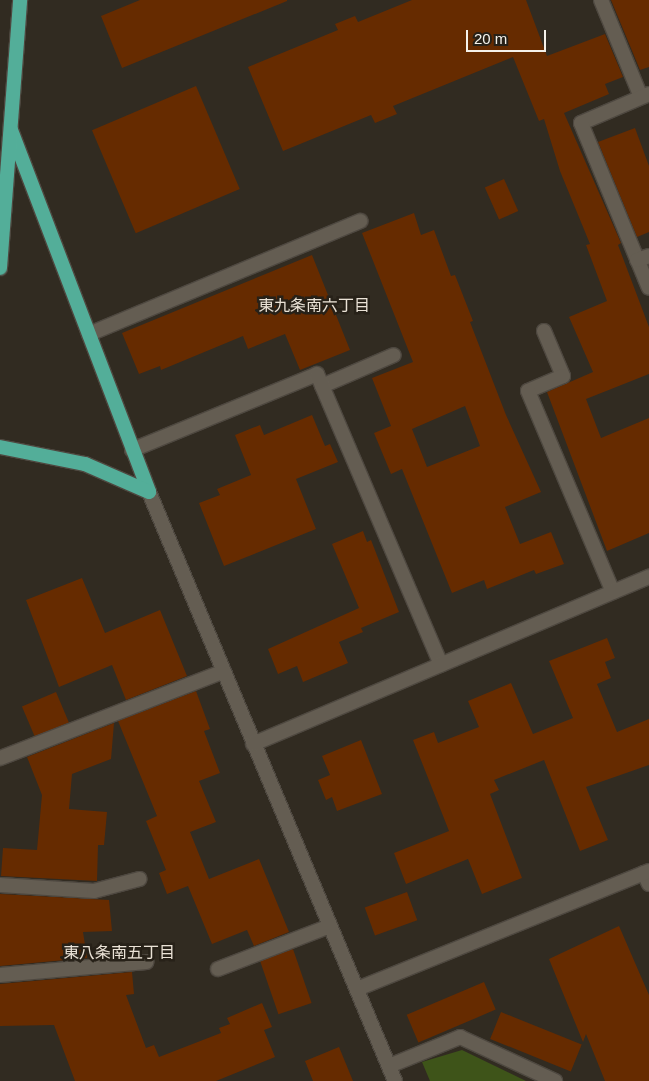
<!DOCTYPE html>
<meta charset="utf-8">
<style>
body{margin:0}
#map{position:relative;width:649px;height:1081px;overflow:hidden;background:#312b21;font-family:Helvetica,"Noto Sans JP",sans-serif}
div>[style]{position:absolute}
.green>*{inset:0;background:#3e5419}
.building>*{inset:0;background:#662b00;transform-origin:0 0}
.roads{filter:drop-shadow(1px 0 #4e4840) drop-shadow(-1px 0 #4e4840) drop-shadow(0 1px #4e4840) drop-shadow(0 -1px #4e4840)}
.service>*{height:14px;margin:-7px;padding:0 7px;transform-origin:7px;border-radius:7px;background:#645d52}
.minor>*{height:14px;margin:-7px;padding:0 7px;transform-origin:7px;border-radius:7px;background:#645d52}
.tertiary>*{height:14px;margin:-7px;padding:0 7px;transform-origin:7px;border-radius:7px;background:#645d52}
.trunk>*{height:14px;margin:-7px;padding:0 7px;transform-origin:7px;border-radius:7px;background:#53ae99}
span{translate:-50% -50%;white-space:nowrap;text-align:center;line-height:1.15;-webkit-text-stroke:5px #272118;paint-order:stroke}
.neighbourhood-label{font-size:16px;color:#eae2d6}
.scale{position:absolute;left:466px;top:30px;width:80px;height:22px;box-sizing:border-box;border:2px solid #f5f1ea;border-top:0;padding-left:6px;font-size:15px;line-height:18px;white-space:nowrap;color:#f5f1ea;-webkit-text-stroke:4px #272118;paint-order:stroke}
</style>
<div id="map">
<div class="green">
<div style="clip-path:polygon(462px 1050px,526px 1081px,430px 1081px,422px 1062px)"></div>
</div>
<div class="building">
<div style="clip-path:polygon(140px 0,287px 0,287px 1px,122px 68px,101px 16px)"></div>
<div style="clip-path:polygon(412px 0,526px 0,547px 56px,605px 34px,623px 77px,605px 84px,609px 94px,564px 113px,621px 243px,618px 245px,649px 327px,649px 374px,586px 399px,601px 438px,649px 418px,649px 533px,607px 551px,547px 392px,593px 372px,569px 317px,607px 301px,586px 245px,590px 244px,560px 171px,544px 119px,539px 121px,513px 57px,393px 106px,397px 114px,375px 123px,371px 115px,283px 151px,248px 67px,338px 30px,335px 24px,355px 16px,358px 22px)"></div>
<div style="clip-path:polygon(611px 0,649px 0,649px 67px,640px 70px)"></div>
<div style="left:196px;top:86px;width:112px;height:113px;rotate:67deg"></div>
<div style="clip-path:polygon(635px 128px,649px 166px,649px 232px,637px 237px,598px 142px)"></div>
<div style="left:504px;top:179px;width:35px;height:21px;rotate:66deg"></div>
<div style="clip-path:polygon(evenodd,414px 213px,421px 235px,434px 230px,451px 276px,455px 275px,473px 321px,470px 322px,506px 415px,541px 492px,505px 507px,520px 544px,551px 532px,564px 564px,536px 574px,534px 570px,487px 589px,484px 580px,452px 593px,402px 469px,391px 474px,374px 433px,391px 426px,372px 378px,413px 362px,362px 233px,414px 213px,465px 406px,480px 446px,427px 467px,412px 429px,465px 406px)"></div>
<div style="clip-path:polygon(312px 255px,350px 350px,300px 370px,285px 334px,248px 349px,243px 336px,161px 370px,160px 366px,139px 374px,122px 333px)"></div>
<div style="clip-path:polygon(312px 415px,325px 446px,330px 444px,338px 462px,296px 479px,316px 529px,224px 566px,199px 503px,220px 495px,217px 489px,251px 475px,235px 435px,260px 425px,264px 435px)"></div>
<div style="clip-path:polygon(363px 531px,367px 542px,371px 540px,399px 612px,361px 628px,363px 632px,339px 642px,348px 663px,303px 682px,297px 666px,278px 674px,268px 649px,359px 608px,332px 544px)"></div>
<div style="clip-path:polygon(82px 578px,105px 633px,160px 610px,187px 676px,126px 700px,112px 665px,59px 687px,26px 600px)"></div>
<div style="clip-path:polygon(607px 638px,615px 658px,605px 662px,611px 678px,597px 684px,617px 732px,649px 719px,649px 765px,586px 787px,608px 840px,580px 851px,544px 760px,494px 780px,499px 790px,490px 794px,522px 878px,482px 894px,468px 859px,406px 884px,394px 853px,449px 831px,413px 740px,434px 732px,438px 743px,479px 727px,468px 701px,511px 683px,533px 734px,573px 718px,549px 661px)"></div>
<div style="clip-path:polygon(196px 691px,210px 729px,204px 731px,220px 773px,199px 781px,216px 822px,190px 832px,209px 879px,259px 859px,289px 932px,254px 946px,247px 930px,212px 944px,188px 886px,167px 894px,159px 873px,166px 870px,146px 821px,157px 816px,118px 721px)"></div>
<div style="left:56px;top:692px;width:33px;height:37px;rotate:67deg"></div>
<div style="clip-path:polygon(114px 723px,111px 759px,72px 774px,69px 809px,107px 812px,104px 845px,98px 845px,97px 881px,1px 876px,3px 848px,37px 850px,42px 795px,27px 757px)"></div>
<div style="clip-path:polygon(361px 740px,382px 794px,337px 811px,332px 797px,326px 800px,318px 780px,330px 775px,322px 756px)"></div>
<div style="left:407px;top:892px;width:30px;height:45px;rotate:70deg"></div>
<div style="clip-path:polygon(0 894px,109px 900px,112px 931px,83px 932px,87px 958px,0 966px)"></div>
<div style="clip-path:polygon(619px 926px,649px 995px,649px 1081px,605px 1081px,586px 1034px,583px 1042px,549px 959px)"></div>
<div style="left:293px;top:949px;width:57px;height:35px;rotate:71deg"></div>
<div style="clip-path:polygon(132px 972px,134px 994px,126px 995px,146px 1048px,154px 1045px,159px 1057px,221px 1033px,219px 1028px,230px 1024px,227px 1018px,262px 1003px,272px 1027px,264px 1030px,275px 1057px,216px 1081px,75px 1081px,54px 1025px,0 1026px,0 984px)"></div>
<div style="left:484px;top:982px;width:30px;height:84px;rotate:67deg"></div>
<div style="left:501px;top:1012px;width:87px;height:29px;rotate:22deg"></div>
<div style="clip-path:polygon(339px 1047px,353px 1081px,313px 1081px,305px 1061px)"></div>
</div>
<div class="roads">
<div class="service">
<div style="left:544px;top:331px;width:49px;rotate:67.1deg"></div>
<div style="left:563px;top:376px;width:38px;rotate:157deg"></div>
<div style="left:528px;top:391px;width:218px;rotate:67.1deg"></div>
<div style="left:89px;top:334px;width:294px;rotate:-22.6deg"></div>
<div style="left:322px;top:386px;width:78px;rotate:-23.3deg"></div>
<div style="left:132px;top:450px;width:200px;rotate:-22.3deg"></div>
<div style="left:317px;top:374px;width:316px;rotate:66.9deg"></div>
<div style="left:0;top:758px;width:240px;rotate:-21.2deg"></div>
<div style="left:644px;top:873px;width:12px;rotate:66deg"></div>
<div style="left:0;top:885px;width:94px;rotate:3.7deg"></div>
<div style="left:94px;top:891px;width:47px;rotate:-14.9deg"></div>
<div style="left:218px;top:969px;width:120px;rotate:-21deg"></div>
<div style="left:0;top:975px;width:147px;rotate:-5.1deg"></div>
</div>
<div class="minor">
<div style="left:601px;top:0;width:105px;rotate:67.6deg"></div>
<div style="left:649px;top:94px;width:74px;rotate:156.9deg"></div>
<div style="left:581px;top:123px;width:178px;rotate:67.6deg"></div>
<div style="left:637px;top:260px;width:13px;rotate:-18deg"></div>
<div style="left:357px;top:989px;width:315px;rotate:-22deg"></div>
<div style="left:389px;top:1066px;width:77px;rotate:-22.2deg"></div>
<div style="left:460px;top:1037px;width:105px;rotate:24.9deg"></div>
</div>
<div class="tertiary">
<div style="left:149px;top:492px;width:638px;rotate:67.33deg"></div>
<div style="left:253px;top:744px;width:430px;rotate:-22.9deg"></div>
</div>
<div class="trunk">
<div style="left:11px;top:130px;width:387px;rotate:69.1deg"></div>
<div style="left:0;top:268px;width:269px;rotate:-85.7deg"></div>
<div style="left:0;top:447px;width:87px;rotate:11.3deg"></div>
<div style="left:85px;top:464px;width:70px;rotate:23.6deg"></div>
</div>
</div>
<div class="neighbourhood-label">
<span style="left:314px;top:306px">東九条南六丁目</span>
<span style="left:119px;top:953px">東八条南五丁目</span>
</div>
<div class="scale">20 m</div>
</div>
